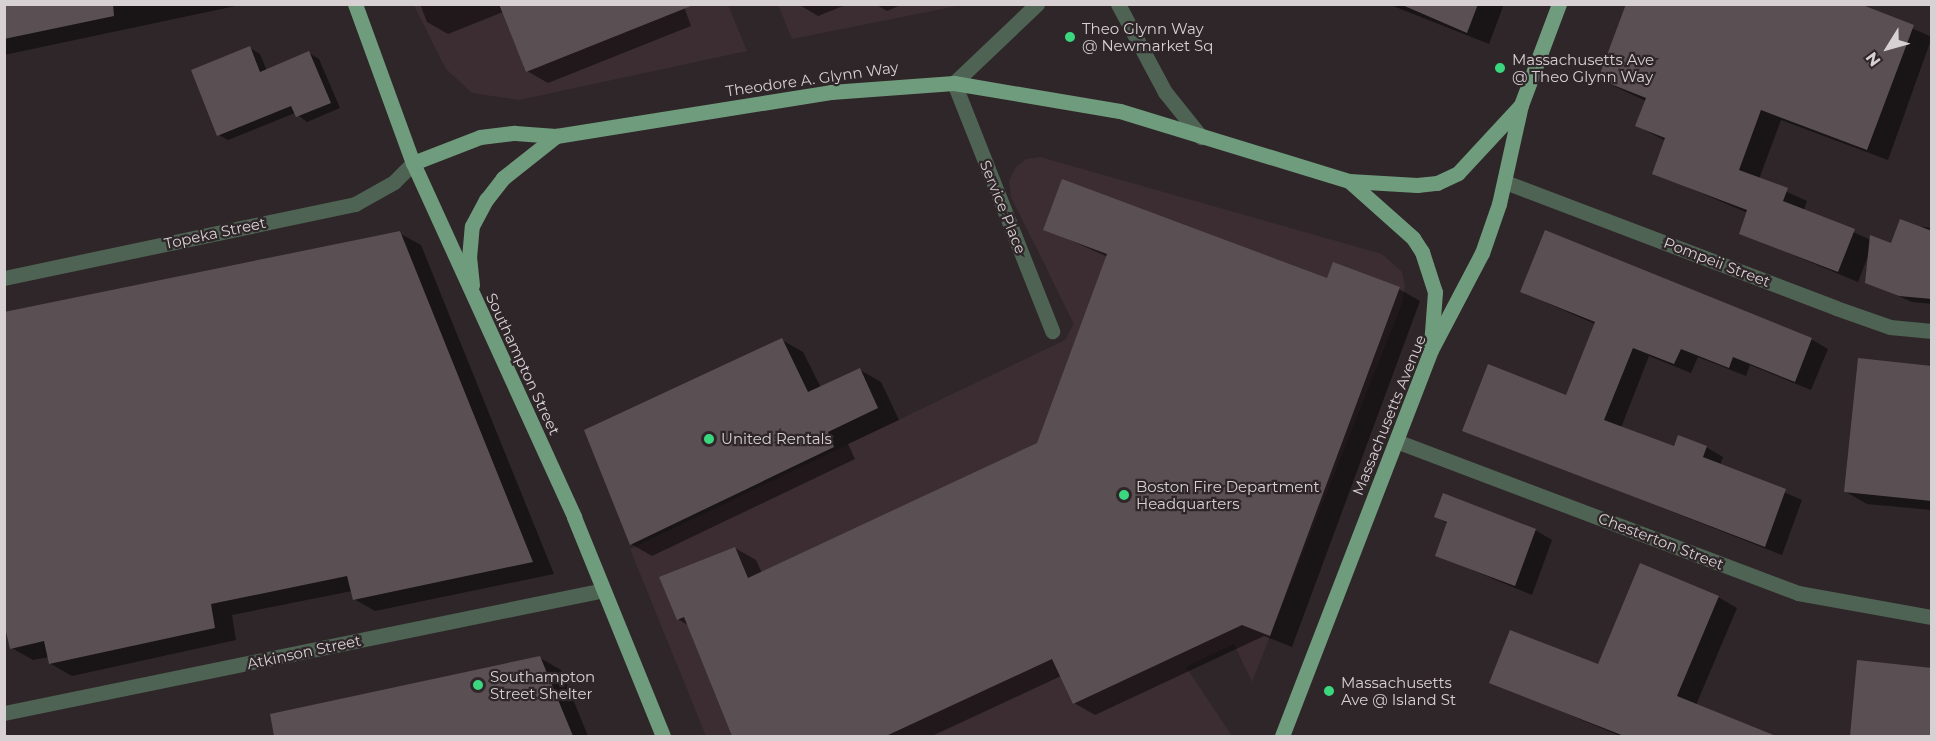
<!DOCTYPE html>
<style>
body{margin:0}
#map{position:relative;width:1936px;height:741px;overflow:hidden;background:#2f2629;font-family:Montserrat,sans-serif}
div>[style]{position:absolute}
.built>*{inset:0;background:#3c2d32}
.shadow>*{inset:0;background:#0007}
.building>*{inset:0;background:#5a5053}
.street>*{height:15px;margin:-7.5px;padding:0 7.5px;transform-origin:7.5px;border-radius:7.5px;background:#4e6353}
.primary>*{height:15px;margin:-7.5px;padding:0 7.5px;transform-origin:7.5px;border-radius:7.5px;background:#6f9c7c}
.dots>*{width:16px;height:16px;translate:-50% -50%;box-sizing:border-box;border:3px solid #2f2629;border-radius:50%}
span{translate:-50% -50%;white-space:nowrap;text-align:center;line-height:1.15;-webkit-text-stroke:4.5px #2f2629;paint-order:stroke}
.poi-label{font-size:15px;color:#d7d1d3}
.left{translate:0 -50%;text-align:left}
.street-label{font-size:15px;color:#d7d1d3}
.frame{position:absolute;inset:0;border:6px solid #d7d1d3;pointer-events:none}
.north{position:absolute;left:1858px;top:18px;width:60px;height:60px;-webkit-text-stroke:4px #2f2629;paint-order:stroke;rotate:233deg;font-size:16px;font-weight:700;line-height:24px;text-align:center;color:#d7d1d3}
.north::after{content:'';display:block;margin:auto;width:21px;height:27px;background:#d7d1d3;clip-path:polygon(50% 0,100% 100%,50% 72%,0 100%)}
</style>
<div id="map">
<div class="built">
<div style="clip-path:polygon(414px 5px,728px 5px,747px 51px,519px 100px,472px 93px,446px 69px)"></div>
<div style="clip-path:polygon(778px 5px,962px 5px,792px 39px)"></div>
<div style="clip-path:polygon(1040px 157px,1382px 254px,1402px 272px,1405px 285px,1403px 301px,1252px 682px,1234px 644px,1186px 667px,1232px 736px,706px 736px,630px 549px,1065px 340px,1074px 324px,1011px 197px,1009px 181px,1016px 167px,1026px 159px)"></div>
</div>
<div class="shadow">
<div style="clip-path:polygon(4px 4px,245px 4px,4px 55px)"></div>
<div style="clip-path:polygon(420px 4px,683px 4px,691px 26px,548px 83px,527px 71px,503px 12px,448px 34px,427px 22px)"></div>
<div style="clip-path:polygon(798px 4px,848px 4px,818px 16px)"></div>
<div style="clip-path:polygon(875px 4px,903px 4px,887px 11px)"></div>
<div style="clip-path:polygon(1388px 4px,1504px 4px,1489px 44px)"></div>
<div style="clip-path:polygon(1856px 4px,1932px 37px,1888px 160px,1781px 120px,1759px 179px,1807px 201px,1804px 210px,1871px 240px,1892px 245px,1915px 226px,1932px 228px,1932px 304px,1912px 302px,1867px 282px,1868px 256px,1858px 282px,1740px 233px,1748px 213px,1654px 173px,1666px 141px,1637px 126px,1646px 101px,1599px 79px)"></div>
<div style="clip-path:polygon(250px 48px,260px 54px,267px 71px,309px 53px,319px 59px,340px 108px,307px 122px,295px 113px,228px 140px,219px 135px)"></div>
<div style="clip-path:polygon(1045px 229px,1328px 280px,1399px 289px,1420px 301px,1292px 647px,1264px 636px,1095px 715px,1074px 703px,1061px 676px,932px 736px,734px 736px,689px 626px,678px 619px,735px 548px,756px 560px,762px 573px,1038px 444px,1108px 257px)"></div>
<div style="clip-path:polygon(399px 233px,421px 245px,554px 574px,375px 611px,354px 599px,352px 591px,232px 615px,236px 640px,72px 676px,51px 664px,49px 657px,33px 660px,12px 648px)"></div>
<div style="clip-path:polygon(1522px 292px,1811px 339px,1828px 349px,1811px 390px,1750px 365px,1746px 376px,1698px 357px,1691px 373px,1649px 356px,1621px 428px,1674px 448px,1706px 447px,1723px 457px,1720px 465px,1802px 500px,1782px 555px,1464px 430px,1566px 397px,1595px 324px)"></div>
<div style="clip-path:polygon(782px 340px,803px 352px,821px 388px,860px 370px,881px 382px,899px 420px,848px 444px,855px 459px,652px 556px,631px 544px)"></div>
<div style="clip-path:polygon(1932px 367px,1932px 510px,1867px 504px,1846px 492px)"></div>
<div style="clip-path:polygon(1436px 517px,1535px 530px,1552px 540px,1532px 595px,1436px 555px,1448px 524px)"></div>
<div style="clip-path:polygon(1718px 597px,1737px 608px,1696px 705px,1769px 736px,1620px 736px,1491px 682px,1599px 666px)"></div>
<div style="clip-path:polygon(540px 658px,561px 670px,588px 736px,276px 736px,272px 715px)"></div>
<div style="clip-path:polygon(1858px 662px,1932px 669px,1932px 736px,1851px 736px)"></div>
</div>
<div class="building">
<div style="clip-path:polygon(4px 4px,113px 4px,114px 16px,4px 39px)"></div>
<div style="clip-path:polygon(499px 4px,691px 4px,691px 6px,526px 72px)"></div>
<div style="clip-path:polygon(1400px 4px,1478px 4px,1467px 33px)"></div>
<div style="clip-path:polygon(1626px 4px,1860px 4px,1914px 25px,1867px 150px,1761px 110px,1739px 170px,1788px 188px,1783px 201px,1855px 229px,1838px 272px,1739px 234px,1747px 210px,1652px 174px,1665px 138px,1635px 126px,1646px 98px,1598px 79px)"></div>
<div style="clip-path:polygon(250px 46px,260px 72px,309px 51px,331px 103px,296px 117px,291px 106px,217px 136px,191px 70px)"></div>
<div style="clip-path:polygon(1062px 179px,1327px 278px,1333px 262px,1400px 287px,1270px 636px,1242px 625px,1073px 704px,1052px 659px,886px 736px,732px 736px,684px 617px,677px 620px,659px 577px,735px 547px,748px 578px,1037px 443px,1107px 254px,1043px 230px)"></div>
<div style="clip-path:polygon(1900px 219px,1932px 231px,1932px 299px,1899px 296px,1865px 283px,1870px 235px,1891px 243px)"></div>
<div style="clip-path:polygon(1545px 230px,1812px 338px,1795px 382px,1733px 357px,1729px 368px,1681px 349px,1674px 364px,1633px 348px,1604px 420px,1674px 446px,1678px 435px,1707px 446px,1703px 457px,1786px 489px,1765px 547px,1462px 431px,1488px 364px,1566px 395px,1595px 322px,1520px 292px)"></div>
<div style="clip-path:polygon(400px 231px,533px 562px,353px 600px,347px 576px,211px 604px,215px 628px,49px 664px,44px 641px,10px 649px,4px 623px,4px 312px)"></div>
<div style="clip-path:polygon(782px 338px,808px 392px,860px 368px,878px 408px,828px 432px,834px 447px,630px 545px,584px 430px)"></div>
<div style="clip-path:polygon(1858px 358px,1932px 366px,1932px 501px,1844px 492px)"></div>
<div style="clip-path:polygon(1443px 493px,1536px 529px,1515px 586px,1435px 556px,1447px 522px,1434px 517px)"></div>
<div style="clip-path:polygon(1640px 563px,1719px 596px,1677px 696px,1776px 736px,1624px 736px,1489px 683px,1510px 630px,1598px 664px)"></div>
<div style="clip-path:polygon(540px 656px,573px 736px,274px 736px,270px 714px)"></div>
<div style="clip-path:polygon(1857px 660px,1932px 668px,1932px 736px,1850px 736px)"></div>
</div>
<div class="street">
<div style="left:1037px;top:4px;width:115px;rotate:136.4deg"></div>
<div style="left:954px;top:83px;width:267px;rotate:68.4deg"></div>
<div style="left:1118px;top:4px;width:100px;rotate:61.9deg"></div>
<div style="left:1165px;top:92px;width:58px;rotate:51.3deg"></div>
<div style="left:1505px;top:182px;width:354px;rotate:20.8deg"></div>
<div style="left:1836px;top:308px;width:57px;rotate:19.4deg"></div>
<div style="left:1890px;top:327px;width:42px;rotate:5.4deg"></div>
<div style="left:4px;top:278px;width:359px;rotate:-11.9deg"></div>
<div style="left:355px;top:204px;width:45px;rotate:-29.4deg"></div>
<div style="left:394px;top:182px;width:27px;rotate:-45deg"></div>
<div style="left:1396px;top:441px;width:430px;rotate:20.7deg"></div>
<div style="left:1798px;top:593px;width:136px;rotate:10.2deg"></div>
<div style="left:4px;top:713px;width:612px;rotate:-11.59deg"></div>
</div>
<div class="primary">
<div style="left:355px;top:4px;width:169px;rotate:70deg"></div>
<div style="left:413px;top:163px;width:389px;rotate:65.5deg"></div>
<div style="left:574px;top:517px;width:236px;rotate:67.9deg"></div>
<div style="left:413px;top:163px;width:72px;rotate:-21.2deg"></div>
<div style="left:480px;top:137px;width:35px;rotate:-7deg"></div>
<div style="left:515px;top:133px;width:41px;rotate:4.2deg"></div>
<div style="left:556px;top:136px;width:278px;rotate:-9.1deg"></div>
<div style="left:831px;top:92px;width:123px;rotate:-4.2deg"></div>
<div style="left:954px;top:83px;width:168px;rotate:9.6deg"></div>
<div style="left:1120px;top:111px;width:239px;rotate:17deg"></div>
<div style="left:1349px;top:181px;width:68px;rotate:3.4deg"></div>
<div style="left:1417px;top:185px;width:20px;rotate:-6deg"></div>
<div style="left:1437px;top:183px;width:23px;rotate:-25deg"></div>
<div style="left:1458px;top:173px;width:93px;rotate:-47.2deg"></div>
<div style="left:1349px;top:181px;width:86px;rotate:41.7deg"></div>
<div style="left:1413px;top:238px;width:17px;rotate:57deg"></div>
<div style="left:1422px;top:252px;width:42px;rotate:72deg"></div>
<div style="left:1435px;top:292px;width:53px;rotate:94.3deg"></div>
<div style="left:472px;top:285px;width:27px;rotate:-96deg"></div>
<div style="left:469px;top:258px;width:32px;rotate:-85deg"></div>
<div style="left:472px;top:226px;width:30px;rotate:-62deg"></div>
<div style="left:486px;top:200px;width:28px;rotate:-52deg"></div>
<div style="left:503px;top:178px;width:68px;rotate:-38.4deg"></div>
<div style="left:1282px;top:736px;width:414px;rotate:-68.9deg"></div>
<div style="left:1431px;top:350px;width:110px;rotate:-62.3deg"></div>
<div style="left:1482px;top:253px;width:52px;rotate:-70.9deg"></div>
<div style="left:1499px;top:204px;width:101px;rotate:-77.5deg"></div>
<div style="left:1521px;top:105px;width:108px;rotate:-69.4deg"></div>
</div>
<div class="dots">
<div style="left:1070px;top:37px;background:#3bd77f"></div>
<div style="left:1500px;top:68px;background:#3bd77f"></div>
<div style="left:709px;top:439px;background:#3bd77f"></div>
<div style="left:1124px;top:495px;background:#3bd77f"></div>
<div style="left:478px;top:685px;background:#3bd77f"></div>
<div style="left:1329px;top:691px;background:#3bd77f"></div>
</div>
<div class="poi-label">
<span class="left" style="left:1082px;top:37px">Theo Glynn Way<br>@ Newmarket Sq</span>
<span class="left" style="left:1512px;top:68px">Massachusetts Ave<br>@ Theo Glynn Way</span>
<span class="left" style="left:721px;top:439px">United Rentals</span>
<span class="left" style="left:1136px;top:495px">Boston Fire Department<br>Headquarters</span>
<span class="left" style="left:490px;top:685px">Southampton<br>Street Shelter</span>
<span class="left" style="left:1341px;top:691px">Massachusetts<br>Ave @ Island St</span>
</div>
<div class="street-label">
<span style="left:812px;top:79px;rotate:-8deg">Theodore A. Glynn Way</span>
<span style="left:1003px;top:207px;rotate:68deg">Service Place</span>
<span style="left:215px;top:233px;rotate:-12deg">Topeka Street</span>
<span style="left:1717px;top:262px;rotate:21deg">Pompeii Street</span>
<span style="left:523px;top:364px;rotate:65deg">Southampton Street</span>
<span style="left:1389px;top:415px;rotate:-68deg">Massachusetts Avenue</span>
<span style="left:1661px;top:541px;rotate:21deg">Chesterton Street</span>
<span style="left:304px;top:652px;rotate:-12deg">Atkinson Street</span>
</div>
<div class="frame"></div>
<div class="north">N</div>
</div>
